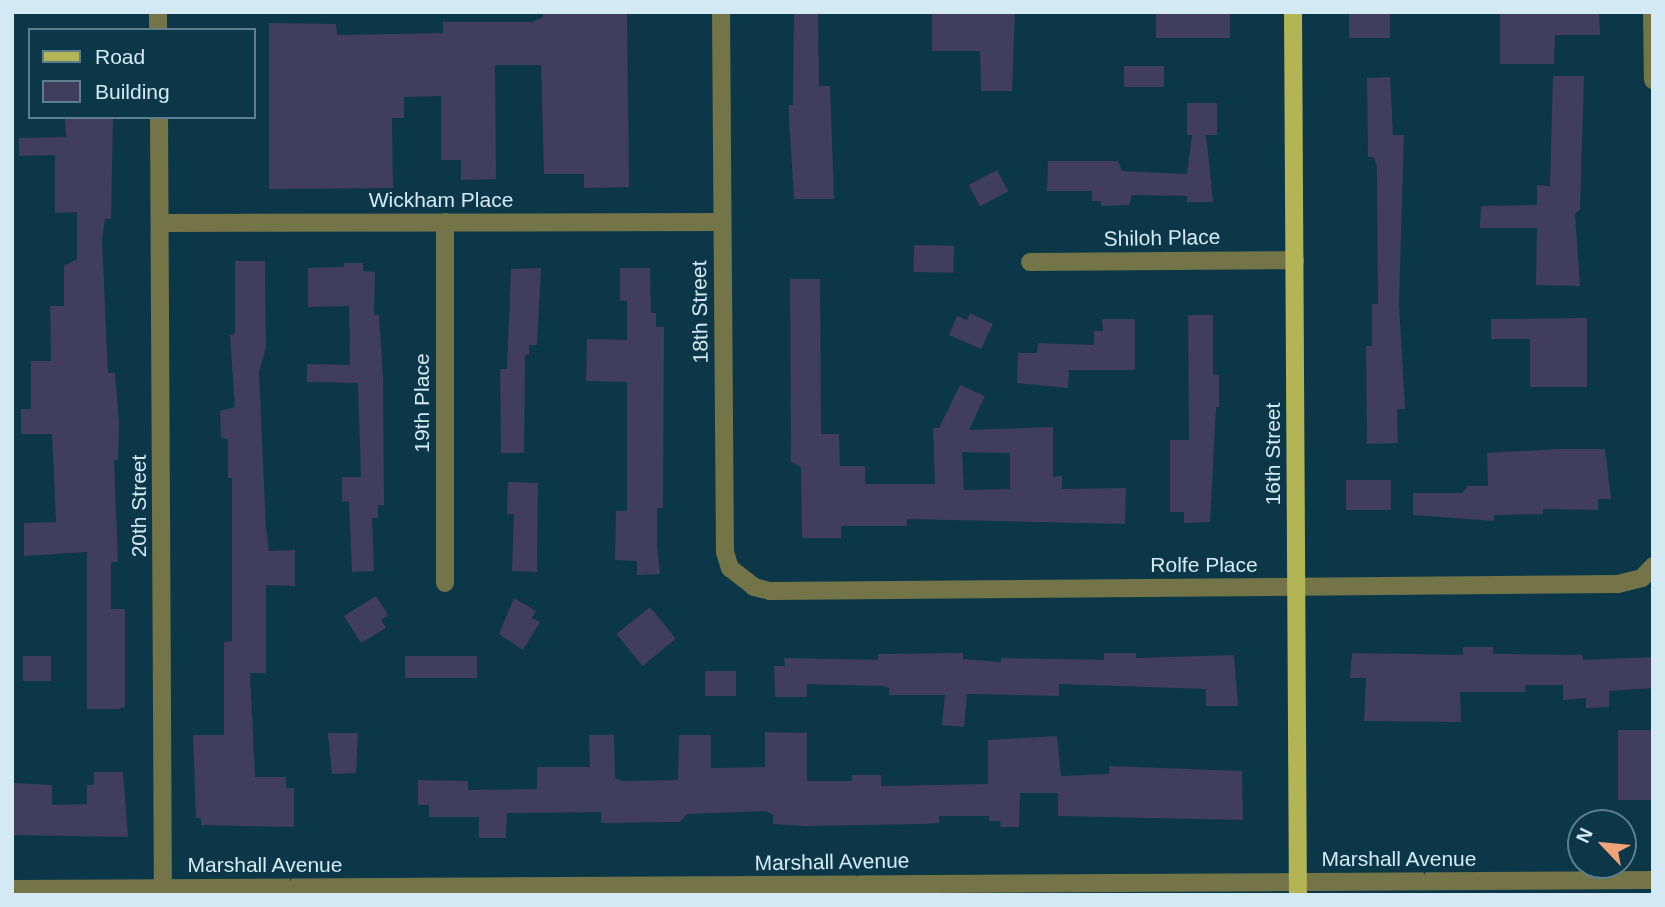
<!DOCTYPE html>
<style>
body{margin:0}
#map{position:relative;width:1665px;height:907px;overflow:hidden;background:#0c3749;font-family:Arial,sans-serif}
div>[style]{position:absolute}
.building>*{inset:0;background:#413d5e;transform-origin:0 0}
.minor>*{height:18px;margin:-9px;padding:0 9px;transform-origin:9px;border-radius:9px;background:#737448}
.major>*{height:18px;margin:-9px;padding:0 9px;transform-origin:9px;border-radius:9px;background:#b3b454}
span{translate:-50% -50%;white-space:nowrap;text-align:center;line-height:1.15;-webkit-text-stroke:6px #0c3749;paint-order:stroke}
.street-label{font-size:21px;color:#d3e9f4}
.frame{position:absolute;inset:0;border:14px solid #d3e9f4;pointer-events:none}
.legend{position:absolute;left:28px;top:28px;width:228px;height:91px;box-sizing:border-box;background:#0c3749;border:2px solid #5c7e8d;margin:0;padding:9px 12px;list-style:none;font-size:21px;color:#d3e9f4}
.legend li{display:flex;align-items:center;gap:14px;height:35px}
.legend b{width:35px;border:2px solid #5c7e8d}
.north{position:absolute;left:1567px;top:809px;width:70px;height:70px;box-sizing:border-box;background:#0c3749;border:2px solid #5c7e8d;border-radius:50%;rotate:296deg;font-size:19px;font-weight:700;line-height:28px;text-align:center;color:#d3e9f4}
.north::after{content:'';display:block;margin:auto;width:24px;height:32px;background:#f0a278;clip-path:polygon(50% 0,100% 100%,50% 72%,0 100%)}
</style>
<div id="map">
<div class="building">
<div style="clip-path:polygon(543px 12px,627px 12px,629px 187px,584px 188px,584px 174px,544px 174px,541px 65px,495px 65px,496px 179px,461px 180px,461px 160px,441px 160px,441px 96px,404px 97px,404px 118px,392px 118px,393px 188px,269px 189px,269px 23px,336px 24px,337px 35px,443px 33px,443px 22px,532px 22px,543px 17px)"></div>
<div style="clip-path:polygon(794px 12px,818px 12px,819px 86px,830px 86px,834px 199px,794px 199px,789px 118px,789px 105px,793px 105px)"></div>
<div style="clip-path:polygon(932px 12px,1015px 12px,1012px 91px,981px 91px,980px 51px,932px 51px)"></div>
<div style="left:1156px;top:12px;width:74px;height:26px"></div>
<div style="left:1349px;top:12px;width:41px;height:26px"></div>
<div style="clip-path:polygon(1500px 12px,1599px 12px,1600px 35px,1555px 35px,1554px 64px,1500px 64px)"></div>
<div style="left:1124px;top:66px;width:40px;height:21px"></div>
<div style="clip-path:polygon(1553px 76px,1584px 76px,1580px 209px,1575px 214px,1580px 286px,1536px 285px,1537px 228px,1480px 228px,1481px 206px,1537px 205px,1537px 185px,1550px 186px)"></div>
<div style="clip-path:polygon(1390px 77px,1393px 135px,1404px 135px,1399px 304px,1405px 409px,1397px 409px,1398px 443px,1367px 444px,1366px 346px,1372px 346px,1372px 304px,1378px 304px,1377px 167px,1374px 157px,1368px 157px,1367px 78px)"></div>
<div style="clip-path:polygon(1187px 103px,1217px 103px,1217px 135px,1206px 135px,1213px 202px,1187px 202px,1187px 196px,1132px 195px,1129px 205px,1101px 206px,1101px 201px,1092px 201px,1092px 191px,1047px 191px,1048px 161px,1118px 161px,1122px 171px,1187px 174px,1192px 135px,1187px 135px)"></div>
<div style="clip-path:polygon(65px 117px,113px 117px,111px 219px,105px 219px,102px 239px,108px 373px,115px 373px,119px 423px,118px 460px,114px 460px,118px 562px,111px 562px,111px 609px,125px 609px,125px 707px,118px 709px,87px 709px,87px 552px,24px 556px,24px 523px,56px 522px,52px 434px,21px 434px,21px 409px,31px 409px,31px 361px,51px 361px,50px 306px,64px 306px,64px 266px,77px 259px,77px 212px,55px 213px,55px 155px,19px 156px,19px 138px,66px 137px)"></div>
<div style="left:997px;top:170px;width:24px;height:32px;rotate:62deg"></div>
<div style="left:914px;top:245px;width:40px;height:27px;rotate:1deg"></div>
<div style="clip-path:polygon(235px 261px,265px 261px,266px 348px,259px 372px,266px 528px,269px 551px,295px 550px,295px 586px,266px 585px,266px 673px,250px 673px,255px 777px,286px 777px,286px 788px,294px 788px,294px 827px,201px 825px,201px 818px,196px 818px,193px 735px,224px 735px,224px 642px,232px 641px,232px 478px,228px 478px,228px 440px,221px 437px,220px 411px,235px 407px,230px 335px,235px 334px)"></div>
<div style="clip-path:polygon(344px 263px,363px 263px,363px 271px,375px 272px,374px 315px,379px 315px,383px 379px,384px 505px,378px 505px,378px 518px,372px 518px,374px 571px,352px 572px,349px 501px,342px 502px,342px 477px,361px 477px,358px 383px,307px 382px,307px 364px,350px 365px,349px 306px,308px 307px,308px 268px,344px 267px)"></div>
<div style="clip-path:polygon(541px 268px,537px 345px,529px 345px,529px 354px,525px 355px,524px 453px,501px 453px,500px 369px,507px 369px,511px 269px)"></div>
<div style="clip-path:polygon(620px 268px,650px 268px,651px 313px,656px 313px,656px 327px,664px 327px,663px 508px,657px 508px,657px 545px,660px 574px,637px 575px,637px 561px,615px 560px,616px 511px,627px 511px,627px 382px,586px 381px,587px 339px,627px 340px,627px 301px,620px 301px)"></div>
<div style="clip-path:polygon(evenodd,790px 279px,820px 279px,821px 434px,839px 434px,840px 466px,865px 466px,865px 484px,935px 484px,933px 428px,939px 428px,960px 385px,985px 396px,969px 430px,1053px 427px,1053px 477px,1062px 476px,1062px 489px,1126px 488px,1125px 524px,907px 519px,907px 526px,841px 526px,841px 538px,802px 538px,801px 467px,791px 462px,790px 279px,962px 452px,1010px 453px,1010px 489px,964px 490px,962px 452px)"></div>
<div style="clip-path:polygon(970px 313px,993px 324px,981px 349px,949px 335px,957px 316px,967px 320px)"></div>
<div style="clip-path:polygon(1188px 315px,1213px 315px,1213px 375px,1219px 375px,1219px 407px,1216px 407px,1210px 522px,1184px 523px,1184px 512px,1170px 512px,1170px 440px,1189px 440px)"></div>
<div style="clip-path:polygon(1587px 318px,1587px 387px,1530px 387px,1530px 339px,1491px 339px,1491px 319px)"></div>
<div style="clip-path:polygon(1102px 319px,1135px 319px,1135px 370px,1069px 370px,1068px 388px,1017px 383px,1018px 353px,1037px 353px,1038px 343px,1094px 345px,1094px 331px,1103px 331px)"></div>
<div style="clip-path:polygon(1560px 449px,1605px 449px,1611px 499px,1598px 499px,1598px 510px,1543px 509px,1543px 514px,1494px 515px,1494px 521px,1413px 515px,1413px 493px,1462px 493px,1468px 486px,1488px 486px,1487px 453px)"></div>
<div style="left:1346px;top:480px;width:45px;height:30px"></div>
<div style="clip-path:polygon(508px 482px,538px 483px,537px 572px,512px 571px,514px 514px,507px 514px)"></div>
<div style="clip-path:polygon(376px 596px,388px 615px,381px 620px,386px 628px,361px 643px,344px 616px)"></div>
<div style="clip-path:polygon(514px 598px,536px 611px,532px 618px,540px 622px,523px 650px,499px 634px)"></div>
<div style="left:650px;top:607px;width:41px;height:43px;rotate:51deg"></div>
<div style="clip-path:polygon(1463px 647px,1493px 647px,1493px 654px,1582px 655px,1583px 660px,1653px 657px,1653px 688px,1609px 691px,1609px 707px,1586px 708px,1586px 698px,1563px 700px,1563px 685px,1525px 685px,1526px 692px,1460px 692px,1461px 722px,1364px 721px,1366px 678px,1350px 678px,1352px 653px,1463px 655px)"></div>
<div style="clip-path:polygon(963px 653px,963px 659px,1001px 662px,1001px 658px,1104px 660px,1104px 653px,1136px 653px,1136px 658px,1234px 655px,1238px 706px,1206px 706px,1206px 689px,1059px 684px,1059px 696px,967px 694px,964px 727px,942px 725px,945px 695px,889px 695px,889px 688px,882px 686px,807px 684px,807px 697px,775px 697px,774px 666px,785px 666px,784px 658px,878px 660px,878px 654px)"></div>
<div style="left:23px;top:656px;width:28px;height:25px"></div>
<div style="left:405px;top:656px;width:72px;height:22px"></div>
<div style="left:705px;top:671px;width:31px;height:25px"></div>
<div style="left:1618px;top:730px;width:35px;height:70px"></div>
<div style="clip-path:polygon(765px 732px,807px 733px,807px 781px,852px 781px,852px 775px,881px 775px,881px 786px,988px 784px,988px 740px,1057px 736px,1061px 776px,1109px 774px,1109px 766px,1242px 771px,1243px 820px,1058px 816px,1058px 793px,1020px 793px,1019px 827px,1000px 827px,1001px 821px,989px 821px,989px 816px,939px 816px,939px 823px,920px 824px,805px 826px,773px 824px,773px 815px,766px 811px,687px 814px,680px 822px,601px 823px,601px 812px,507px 813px,506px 838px,479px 838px,479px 817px,429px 817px,429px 805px,418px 805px,418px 780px,468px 781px,468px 790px,537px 789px,537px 767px,590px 767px,589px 735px,614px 735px,615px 778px,621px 781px,678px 780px,679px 735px,711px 735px,711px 768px,765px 767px)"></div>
<div style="clip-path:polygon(328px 733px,358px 733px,356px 773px,332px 774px)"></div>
<div style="clip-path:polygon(94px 772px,123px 772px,128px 837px,12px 835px,12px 783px,52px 785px,52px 805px,87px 804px,87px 785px,94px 785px)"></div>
</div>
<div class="minor">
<div style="left:158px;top:12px;width:18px;rotate:90deg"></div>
<div style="left:721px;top:12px;width:540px;rotate:89.58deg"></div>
<div style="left:725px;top:552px;width:17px;rotate:73deg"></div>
<div style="left:730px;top:568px;width:31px;rotate:38deg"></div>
<div style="left:754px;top:587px;width:16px;rotate:14deg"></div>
<div style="left:770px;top:591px;width:848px;rotate:-0.47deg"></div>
<div style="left:1618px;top:584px;width:25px;rotate:-14deg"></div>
<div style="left:1642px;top:578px;width:16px;rotate:-47deg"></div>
<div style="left:1652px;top:12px;width:68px;rotate:89.2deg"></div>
<div style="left:159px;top:117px;width:778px;rotate:89.71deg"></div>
<div style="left:445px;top:222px;width:361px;rotate:90deg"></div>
<div style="left:160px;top:223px;width:562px;rotate:-0.1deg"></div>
<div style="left:1030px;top:262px;width:265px;rotate:-0.4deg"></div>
<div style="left:12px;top:889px;width:1641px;rotate:-0.31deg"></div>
</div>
<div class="major">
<div style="left:1293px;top:12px;width:883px;rotate:89.68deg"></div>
</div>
<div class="street-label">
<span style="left:441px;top:200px">Wickham Place</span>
<span style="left:1162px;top:238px;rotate:-1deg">Shiloh Place</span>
<span style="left:700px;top:312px;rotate:-91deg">18th Street</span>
<span style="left:422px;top:403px;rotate:-90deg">19th Place</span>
<span style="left:1273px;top:454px;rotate:-90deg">16th Street</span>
<span style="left:139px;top:506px;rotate:-90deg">20th Street</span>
<span style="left:1204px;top:565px">Rolfe Place</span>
<span style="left:1399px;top:859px">Marshall Avenue</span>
<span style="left:832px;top:862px;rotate:-1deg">Marshall Avenue</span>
<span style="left:265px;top:865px">Marshall Avenue</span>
</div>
<div class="frame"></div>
<ul class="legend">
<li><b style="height:9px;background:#b3b454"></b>Road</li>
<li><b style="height:19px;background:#413d5e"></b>Building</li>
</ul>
<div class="north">N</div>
</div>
